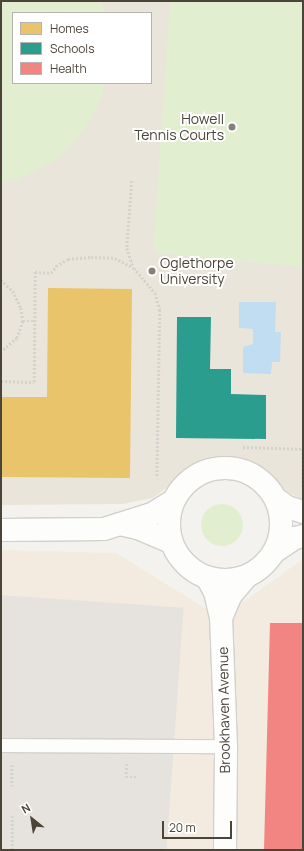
<!DOCTYPE html>
<style>
body{margin:0}
#map{position:relative;width:304px;height:851px;overflow:hidden;background:#f4f2ee;font-family:Manrope,sans-serif}
div>[style]{position:absolute}
.commercial>*{inset:0;background:#f3ebdf}
.education>*{inset:0;background:#eae5da}
.green>*{inset:0;background:#e1eecf}
.round{border-radius:50%}
.parking>*{inset:0;background:#e6e3df;transform-origin:0 0}
.water>*{inset:0;background:#c0ddf1}
.homes>*{inset:0;background:#e9c46a}
.schools>*{inset:0;background:#2a9d8f}
.health>*{inset:0;background:#f28482}
.path>*{height:2.5px;margin-top:-1.25px;transform-origin:0;background:repeating-linear-gradient(90deg,#d3d2cc 0 2px,transparent 0 4px)}
.roads{filter:drop-shadow(1px 0 #d2d0cb) drop-shadow(-1px 0 #d2d0cb) drop-shadow(0 1px #d2d0cb) drop-shadow(0 -1px #d2d0cb)}
.service>*{height:13px;margin:-6.5px;padding:0 6.5px;transform-origin:6.5px;border-radius:6.5px;background:#fdfdfc}
.minor>*{height:22px;margin:-11px;padding:0 11px;transform-origin:11px;border-radius:11px;background:#fdfdfc}
.tertiary>*{height:22px;margin:-11px;padding:0 11px;transform-origin:11px;border-radius:11px;background:#fdfdfc}
.tertiary>.ring{margin:-11px;padding:0;box-sizing:content-box;background:none;border:22px solid #fdfdfc;border-radius:50%}
.dots>*{width:11px;height:11px;translate:-50% -50%;box-sizing:border-box;border:2px solid #fff;border-radius:50%}
span{translate:-50% -50%;white-space:nowrap;text-align:center;line-height:1.15;-webkit-text-stroke:4px #fff;paint-order:stroke}
.poi-label{font-size:14px;color:#4b4439}
.right{translate:-100% -50%;text-align:right}
.left{translate:0 -50%;text-align:left}
.street-label{font-size:14px;color:#4b4439}
.frame{position:absolute;inset:0;border:2px solid #4b4439;pointer-events:none}
.legend{position:absolute;left:12px;top:12px;width:140px;height:72px;box-sizing:border-box;background:#fff;border:1px solid #b7b4b0;margin:0;padding:5px 7px;list-style:none;font-size:12px;color:#4b4439}
.legend li{display:flex;align-items:center;gap:8px;height:20px}
.legend b{width:20px;border:1px solid #b7b4b0}
.north{position:absolute;left:12px;top:799px;width:40px;height:40px;-webkit-text-stroke:3px #fff;paint-order:stroke;rotate:330deg;font-size:11px;font-weight:700;line-height:16px;text-align:center;color:#4b4439}
.north::after{content:'';display:block;margin:auto;width:14px;height:18px;background:#4b4439;clip-path:polygon(50% 0,100% 100%,50% 72%,0 100%)}
.scale{position:absolute;left:162px;top:821px;width:70px;height:18px;box-sizing:border-box;border:2px solid #4b4439;border-top:0;padding-left:5px;font-size:12px;line-height:14px;white-space:nowrap;color:#4b4439;-webkit-text-stroke:3px #fff;paint-order:stroke}
</style>
<div id="map">
<div class="commercial">
<div style="clip-path:polygon(1px 550px,116px 553px,221px 618px,303px 559px,303px 850px,1px 850px)"></div>
</div>
<div class="education">
<div style="clip-path:polygon(evenodd,1px 1px,303px 1px,303px 500px,288px 492px,256px 464px,218px 459px,194px 467px,153px 498px,123px 504px,1px 505px,1px 1px,13px 13px,151px 13px,151px 83px,13px 83px,13px 13px)"></div>
</div>
<div class="green">
<div style="clip-path:polygon(1px 1px,101px 1px,106px 13px,13px 13px,13px 83px,104px 83px,102px 98px,86px 127px,57px 160px,15px 180px,1px 181px)"></div>
<div style="clip-path:polygon(170px 1px,303px 1px,303px 267px,153px 253px)"></div>
<div class="round" style="left:201px;top:504px;width:42px;height:42px"></div>
</div>
<div class="parking">
<div style="left:1px;top:595px;width:183px;height:255px;rotate:4deg"></div>
</div>
<div class="water">
<div style="clip-path:polygon(239px 302px,276px 302px,275px 332px,281px 332px,280px 362px,272px 362px,271px 374px,243px 373px,243px 347px,253px 344px,253px 329px,239px 328px)"></div>
</div>
<div class="homes">
<div style="clip-path:polygon(48px 288px,132px 289px,130px 478px,1px 477px,1px 397px,47px 397px)"></div>
</div>
<div class="schools">
<div style="clip-path:polygon(177px 317px,211px 317px,210px 369px,231px 369px,231px 394px,266px 395px,266px 439px,176px 438px)"></div>
</div>
<div class="health">
<div style="clip-path:polygon(270px 623px,303px 623px,303px 850px,264px 850px)"></div>
</div>
<div class="path">
<div style="left:132px;top:181px;width:67px;rotate:94.3deg"></div>
<div style="left:127px;top:248px;width:20px;rotate:72deg"></div>
<div style="left:1px;top:280px;width:16px;rotate:43deg"></div>
<div style="left:13px;top:291px;width:19px;rotate:65deg"></div>
<div style="left:21px;top:308px;width:13px;rotate:81deg"></div>
<div style="left:23px;top:321px;width:18px;rotate:109deg"></div>
<div style="left:17px;top:338px;width:21px;rotate:139deg"></div>
<div style="left:23px;top:321px;width:11px"></div>
<div style="left:1px;top:381px;width:33px;rotate:2deg"></div>
<div style="left:34px;top:382px;width:110px;rotate:-89.5deg"></div>
<div style="left:35px;top:272px;width:16px;rotate:4deg"></div>
<div style="left:51px;top:273px;width:9px;rotate:-54deg"></div>
<div style="left:56px;top:266px;width:14px;rotate:-30deg"></div>
<div style="left:68px;top:259px;width:23px;rotate:-5deg"></div>
<div style="left:91px;top:257px;width:24px;rotate:2deg"></div>
<div style="left:115px;top:258px;width:21px;rotate:28deg"></div>
<div style="left:134px;top:268px;width:33px;rotate:50deg"></div>
<div style="left:155px;top:293px;width:18px;rotate:74deg"></div>
<div style="left:160px;top:310px;width:168px;rotate:91deg"></div>
<div style="left:243px;top:447px;width:60px;rotate:1.9deg"></div>
<div style="left:303px;top:449px;width:40px;rotate:90deg"></div>
<div style="left:127px;top:764px;width:13px;rotate:94deg"></div>
<div style="left:126px;top:777px;width:10px"></div>
<div style="left:12px;top:765px;width:21px;rotate:90deg"></div>
<div style="left:12px;top:850px;width:34px;rotate:-90deg"></div>
</div>
<div class="roads">
<div class="service">
<div style="left:1px;top:745px;width:225px;rotate:0.3deg"></div>
</div>
<div class="minor">
<div style="left:208px;top:579px;width:15px;rotate:62deg"></div>
<div style="left:215px;top:592px;width:27px;rotate:77deg"></div>
<div style="left:225px;top:850px;width:104px;rotate:-89.4deg"></div>
<div style="left:226px;top:746px;width:128px;rotate:-92.2deg"></div>
<div style="left:221px;top:618px;width:25px;rotate:-67deg"></div>
<div style="left:231px;top:595px;width:23px;rotate:-50deg"></div>
</div>
<div class="tertiary">
<div class="ring" style="left:169px;top:468px;width:90px;height:90px"></div>
<div style="left:276px;top:499px;width:14px;rotate:36deg"></div>
<div style="left:287px;top:507px;width:17px;rotate:17deg"></div>
<div style="left:120px;top:524px;width:18px;rotate:13deg"></div>
<div style="left:138px;top:528px;width:36px;rotate:23deg"></div>
<div style="left:1px;top:530px;width:103px;rotate:-0.6deg"></div>
<div style="left:104px;top:529px;width:50px;rotate:-17.4deg"></div>
<div style="left:152px;top:514px;width:25px;rotate:-32deg"></div>
<div style="left:274px;top:552px;width:25px;rotate:-34deg"></div>
<div style="left:295px;top:538px;width:8px;rotate:-14deg"></div>
</div>
</div>
<div class="dots">
<div style="left:232px;top:127px;background:#868178"></div>
<div style="left:152px;top:271px;background:#868178"></div>
</div>
<div class="poi-label">
<span class="right" style="left:224px;top:127px">Howell<br>Tennis Courts</span>
<span class="left" style="left:160px;top:271px">Oglethorpe<br>University</span>
</div>
<div class="street-label">
<span style="left:224px;top:710px;rotate:-91deg">Brookhaven Avenue</span>
</div>
<div class="frame"></div>
<ul class="legend">
<li><b style="height:11px;background:#e9c46a"></b>Homes</li>
<li><b style="height:11px;background:#2a9d8f"></b>Schools</li>
<li><b style="height:11px;background:#f28482"></b>Health</li>
</ul>
<div class="north">N</div>
<div class="scale">20 m</div>
</div>
